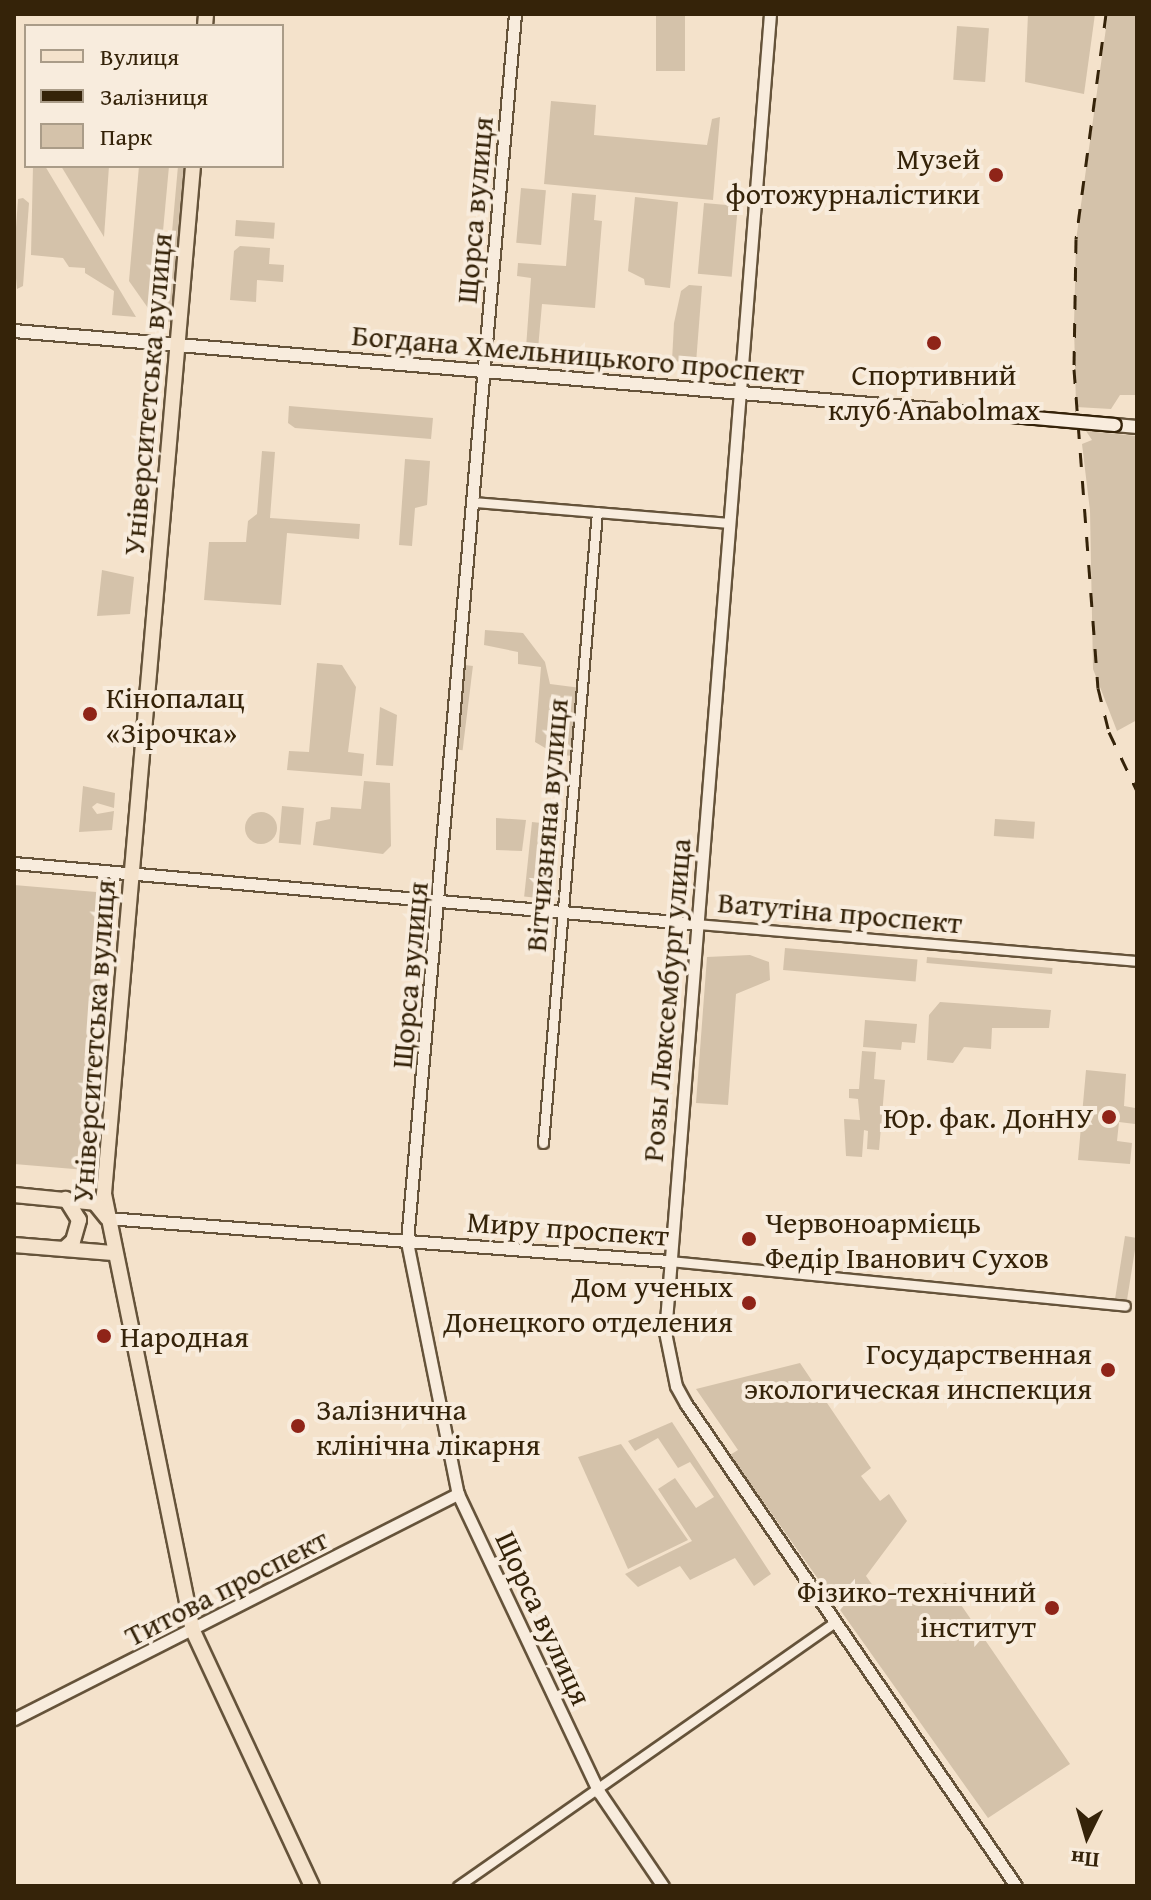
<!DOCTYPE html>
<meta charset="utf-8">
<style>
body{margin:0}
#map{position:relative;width:1151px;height:1900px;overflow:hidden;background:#f4e2cb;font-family:"Gentium Book Plus",serif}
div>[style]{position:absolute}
.green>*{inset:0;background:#d4c2aa;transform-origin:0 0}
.round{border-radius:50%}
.roads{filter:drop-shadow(2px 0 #65533a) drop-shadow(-2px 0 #65533a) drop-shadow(0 2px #65533a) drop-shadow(0 -2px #65533a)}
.minor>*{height:9px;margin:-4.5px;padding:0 4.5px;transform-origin:4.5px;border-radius:4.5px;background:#f8ecdd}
.tertiary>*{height:11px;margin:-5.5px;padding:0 5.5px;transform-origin:5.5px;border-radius:5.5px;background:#f8ecdd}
.secondary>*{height:12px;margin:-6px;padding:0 6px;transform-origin:6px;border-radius:6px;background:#f8ecdd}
.primary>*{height:14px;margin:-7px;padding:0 7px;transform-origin:7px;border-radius:7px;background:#f4e2cb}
.rail>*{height:3px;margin-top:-1.5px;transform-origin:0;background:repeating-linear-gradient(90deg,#352309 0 14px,transparent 0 28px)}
.bridges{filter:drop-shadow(2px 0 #352309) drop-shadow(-2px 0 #352309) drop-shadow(0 2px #352309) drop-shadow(0 -2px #352309)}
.secondary-bridge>*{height:12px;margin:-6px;padding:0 6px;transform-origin:6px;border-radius:6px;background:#f8ecdd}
.dots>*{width:22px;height:22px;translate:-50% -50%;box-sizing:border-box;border:4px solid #f8ecdd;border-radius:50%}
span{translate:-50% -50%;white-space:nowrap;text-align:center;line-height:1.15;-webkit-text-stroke:8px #f8ecdd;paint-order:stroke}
.poi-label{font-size:30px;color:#352309}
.right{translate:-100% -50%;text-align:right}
.left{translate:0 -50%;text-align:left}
.street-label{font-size:30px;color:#352309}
.frame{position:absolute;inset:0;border:16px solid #352309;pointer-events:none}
.legend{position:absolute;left:24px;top:24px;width:260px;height:144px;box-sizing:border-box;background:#f8ecdd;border:2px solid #aa9c88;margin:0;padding:10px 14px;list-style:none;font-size:24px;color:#352309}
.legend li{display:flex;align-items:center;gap:16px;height:40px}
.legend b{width:40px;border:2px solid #aa9c88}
.north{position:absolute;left:1047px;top:1796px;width:80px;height:80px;-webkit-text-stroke:6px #f8ecdd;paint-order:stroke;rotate:185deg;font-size:22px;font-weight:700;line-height:32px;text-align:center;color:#352309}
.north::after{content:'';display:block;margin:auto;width:28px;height:36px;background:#352309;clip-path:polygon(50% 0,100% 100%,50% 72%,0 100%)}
</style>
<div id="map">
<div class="green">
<div style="left:656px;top:14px;width:29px;height:57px"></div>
<div style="clip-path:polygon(1028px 14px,1095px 14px,1084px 94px,1025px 82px)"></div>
<div style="clip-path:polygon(1108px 14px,1137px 14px,1137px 395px,1120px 395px,1111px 409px,1076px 407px,1074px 326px,1076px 240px)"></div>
<div style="left:957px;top:26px;width:32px;height:54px;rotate:4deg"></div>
<div style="clip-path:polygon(551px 101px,596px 105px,594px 135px,707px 145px,712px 119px,720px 117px,713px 200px,544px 184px)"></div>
<div style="clip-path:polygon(33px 166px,45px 166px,136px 317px,112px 315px,114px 291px,85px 273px,85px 268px,69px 267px,63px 258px,31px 255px)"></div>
<div style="clip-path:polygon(61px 166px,109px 166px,104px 237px)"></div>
<div style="clip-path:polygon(139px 166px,169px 166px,155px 318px,129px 281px)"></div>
<div style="clip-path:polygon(178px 166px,184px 166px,171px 322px,164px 321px)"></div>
<div style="left:521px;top:188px;width:25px;height:55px;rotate:5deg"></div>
<div style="clip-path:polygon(572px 193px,596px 195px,594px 220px,602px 221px,595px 308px,542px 304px,538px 349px,526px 348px,531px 278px,517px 276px,518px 263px,566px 266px)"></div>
<div style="clip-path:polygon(635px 197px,678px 202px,670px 288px,645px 285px,644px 279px,628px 271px)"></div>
<div style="clip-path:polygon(23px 198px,29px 203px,23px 286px,17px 289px,14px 256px,18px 199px)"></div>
<div style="left:704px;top:203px;width:34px;height:71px;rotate:5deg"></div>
<div style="left:236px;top:220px;width:39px;height:16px;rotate:4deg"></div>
<div style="clip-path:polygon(240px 246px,270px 248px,269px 264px,284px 265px,283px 282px,257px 280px,256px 302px,230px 300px,234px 251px)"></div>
<div style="clip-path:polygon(689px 285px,702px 286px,696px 363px,672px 361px,674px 323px,681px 291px)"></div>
<div style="clip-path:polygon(289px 406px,433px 418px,431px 439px,295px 428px,288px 423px)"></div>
<div style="clip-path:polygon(1086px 431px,1137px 436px,1137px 720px,1117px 731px,1093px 669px,1090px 511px,1082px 444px,1092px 440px)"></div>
<div style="clip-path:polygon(262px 451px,275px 452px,270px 518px,360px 524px,359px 539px,287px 533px,281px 605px,204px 600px,209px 542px,246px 542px,248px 521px,257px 514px)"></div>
<div style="clip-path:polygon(405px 459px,430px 461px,427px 505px,415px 508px,412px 546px,399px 545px)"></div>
<div style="clip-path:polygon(102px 570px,134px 577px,130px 614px,97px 616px)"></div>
<div style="clip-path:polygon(485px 630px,523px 633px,545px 662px,550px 684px,581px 688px,577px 756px,557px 755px,535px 742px,541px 667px,518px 664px,518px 652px,484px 645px)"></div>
<div style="clip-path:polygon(317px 663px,342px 665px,356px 687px,348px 752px,364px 754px,362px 776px,287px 770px,289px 751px,309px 752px)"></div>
<div style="left:465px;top:665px;width:8px;height:85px;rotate:7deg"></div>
<div style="clip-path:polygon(380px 707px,397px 715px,393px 766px,376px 765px)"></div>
<div style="clip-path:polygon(364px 781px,390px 783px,391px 846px,383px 854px,313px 845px,316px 822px,330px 819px,331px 807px,361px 809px)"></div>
<div style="clip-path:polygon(83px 786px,115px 793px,114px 808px,97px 803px,92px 807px,97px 814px,114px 811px,112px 830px,79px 832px)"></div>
<div style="left:282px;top:806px;width:22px;height:37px;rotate:5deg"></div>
<div class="round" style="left:245px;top:812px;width:32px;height:32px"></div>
<div style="clip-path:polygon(496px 818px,526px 820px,522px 851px,496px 850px)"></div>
<div style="left:995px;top:819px;width:40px;height:17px;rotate:4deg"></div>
<div style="left:532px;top:822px;width:28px;height:75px;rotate:6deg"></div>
<div style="clip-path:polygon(14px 885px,108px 893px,86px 1170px,14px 1164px)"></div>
<div style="left:785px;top:948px;width:133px;height:22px;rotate:5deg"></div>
<div style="clip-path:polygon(750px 955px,769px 962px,770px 980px,736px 994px,728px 1105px,696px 1103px,707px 957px)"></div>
<div style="left:927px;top:957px;width:126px;height:6px;rotate:5deg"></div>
<div style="clip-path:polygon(940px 1002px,1051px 1010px,1049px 1028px,992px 1028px,991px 1049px,964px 1047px,953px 1063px,927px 1060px,929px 1015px)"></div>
<div style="clip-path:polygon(865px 1020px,917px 1024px,915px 1043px,902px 1042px,901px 1050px,863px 1047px)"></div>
<div style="clip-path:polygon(862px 1051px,876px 1052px,874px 1079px,885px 1080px,879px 1150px,867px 1149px,868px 1131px,864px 1130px,862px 1157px,846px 1156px,844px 1119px,860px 1120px,858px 1099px,849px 1098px,849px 1089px,859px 1089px)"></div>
<div style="clip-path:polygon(1086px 1070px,1126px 1074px,1124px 1106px,1135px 1108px,1135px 1124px,1119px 1122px,1117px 1141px,1132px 1143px,1130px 1164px,1078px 1160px)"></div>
<div style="left:1125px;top:1236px;width:12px;height:66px;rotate:9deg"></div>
<div style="clip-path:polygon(800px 1363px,871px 1468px,861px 1476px,880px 1501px,889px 1494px,907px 1521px,866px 1576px,884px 1601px,946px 1583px,1070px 1764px,988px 1818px,730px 1455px,738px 1450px,696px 1389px)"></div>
<div style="clip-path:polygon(672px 1422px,771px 1574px,754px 1586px,735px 1558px,690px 1580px,680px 1566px,638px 1587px,625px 1574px,692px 1541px,658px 1489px,675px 1478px,696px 1508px,714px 1497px,690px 1462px,678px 1468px,658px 1438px,635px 1451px,628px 1441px)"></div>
<div style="clip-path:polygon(621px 1444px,688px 1540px,628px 1569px,578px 1457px)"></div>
</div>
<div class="roads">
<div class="minor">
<div style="left:474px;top:502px;width:255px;rotate:4.7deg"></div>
<div style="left:697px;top:924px;width:442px;rotate:4.8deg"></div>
<div style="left:543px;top:1143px;width:633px;rotate:-85.11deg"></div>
<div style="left:669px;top:1261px;width:458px;rotate:5.6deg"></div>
<div style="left:458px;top:1886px;width:460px;rotate:-35deg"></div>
</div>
<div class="tertiary">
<div style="left:515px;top:14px;width:1233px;rotate:95.03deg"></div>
<div style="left:407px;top:1242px;width:257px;rotate:78.6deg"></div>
<div style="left:458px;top:1494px;width:330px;rotate:64.7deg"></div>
<div style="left:599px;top:1792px;width:114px;rotate:55.8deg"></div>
<div style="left:770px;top:14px;width:1322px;rotate:94.55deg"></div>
<div style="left:665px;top:1332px;width:55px;rotate:78.5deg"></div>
<div style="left:676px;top:1386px;width:21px;rotate:61deg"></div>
<div style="left:686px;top:1404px;width:584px;rotate:55.6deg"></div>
<div style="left:14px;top:863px;width:686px;rotate:5.1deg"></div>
<div style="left:107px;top:1218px;width:564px;rotate:4.38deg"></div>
<div style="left:14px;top:1719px;width:498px;rotate:-26.9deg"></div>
</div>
<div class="secondary">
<div style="left:14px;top:331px;width:1002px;rotate:4.87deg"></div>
<div style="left:1115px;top:425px;width:22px;rotate:5deg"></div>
</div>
<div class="primary">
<div style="left:205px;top:26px;width:12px;rotate:-85deg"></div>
<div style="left:193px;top:166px;width:1032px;rotate:94.95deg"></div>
<div style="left:104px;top:1194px;width:446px;rotate:78.5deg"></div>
<div style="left:193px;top:1631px;width:281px;rotate:65deg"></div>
<div style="left:14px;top:1195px;width:81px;rotate:5.6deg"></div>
<div style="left:95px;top:1203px;width:19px;rotate:51deg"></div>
<div style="left:14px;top:1245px;width:99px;rotate:4.6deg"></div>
<div style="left:64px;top:1249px;width:12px;rotate:-42deg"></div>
<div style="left:73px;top:1241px;width:22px;rotate:-74deg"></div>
<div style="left:79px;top:1220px;width:25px;rotate:-122deg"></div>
</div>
</div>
<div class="rail">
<div style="left:1106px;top:14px;width:227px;rotate:97.6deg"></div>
<div style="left:1076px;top:239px;width:130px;rotate:90.9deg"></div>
<div style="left:1074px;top:369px;width:320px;rotate:85.7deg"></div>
<div style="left:1098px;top:688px;width:45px;rotate:76deg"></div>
<div style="left:1109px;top:732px;width:65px;rotate:64.6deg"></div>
</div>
<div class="bridges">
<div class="secondary-bridge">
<div style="left:1012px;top:416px;width:103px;rotate:5deg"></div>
</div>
</div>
<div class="dots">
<div style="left:996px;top:175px;background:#8f2418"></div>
<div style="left:934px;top:343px;background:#8f2418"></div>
<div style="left:90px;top:714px;background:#8f2418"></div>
<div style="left:1109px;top:1117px;background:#8f2418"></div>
<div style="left:749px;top:1239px;background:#8f2418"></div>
<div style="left:749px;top:1303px;background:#8f2418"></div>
<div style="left:104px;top:1336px;background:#8f2418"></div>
<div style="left:1108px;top:1370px;background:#8f2418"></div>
<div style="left:298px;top:1426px;background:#8f2418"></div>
<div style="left:1052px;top:1608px;background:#8f2418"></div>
</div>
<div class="poi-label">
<span class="right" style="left:980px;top:175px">Музей<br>фотожурналістики</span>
<span style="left:934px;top:391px">Спортивний<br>клуб Anabolmax</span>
<span class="left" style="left:106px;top:714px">Кінопалац<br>«Зірочка»</span>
<span class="right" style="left:1093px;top:1117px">Юр. фак. ДонНУ</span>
<span class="left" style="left:765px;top:1239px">Червоноармієць<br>Федір Іванович Сухов</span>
<span class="right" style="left:733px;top:1303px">Дом ученых<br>Донецкого отделения</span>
<span class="left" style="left:120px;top:1336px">Народная</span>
<span class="right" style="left:1092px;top:1370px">Государственная<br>экологическая инспекция</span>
<span class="left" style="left:316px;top:1426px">Залізнична<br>клінічна лікарня</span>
<span class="right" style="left:1036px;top:1608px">Фізико-технічний<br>інститут</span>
</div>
<div class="street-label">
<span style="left:474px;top:210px;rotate:-85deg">Щорса вулиця</span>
<span style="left:578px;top:354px;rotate:5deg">Богдана Хмельницького проспект</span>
<span style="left:147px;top:394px;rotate:-85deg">Університетська вулиця</span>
<span style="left:546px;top:825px;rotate:-85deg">Вітчизняна вулиця</span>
<span style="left:840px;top:912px;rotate:5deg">Ватутіна проспект</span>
<span style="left:409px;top:975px;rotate:-85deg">Щорса вулиця</span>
<span style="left:666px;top:1000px;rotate:-85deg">Розы Люксембург улица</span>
<span style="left:93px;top:1041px;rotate:-86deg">Університетська вулиця</span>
<span style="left:568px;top:1228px;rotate:4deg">Миру проспект</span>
<span style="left:226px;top:1587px;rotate:-27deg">Титова проспект</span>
<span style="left:544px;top:1618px;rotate:65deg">Щорса вулиця</span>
</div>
<div class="frame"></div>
<ul class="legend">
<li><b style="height:10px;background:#f4e2cb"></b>Вулиця</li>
<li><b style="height:10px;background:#352309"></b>Залізниця</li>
<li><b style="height:22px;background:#d4c2aa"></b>Парк</li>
</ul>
<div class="north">Пн</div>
</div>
